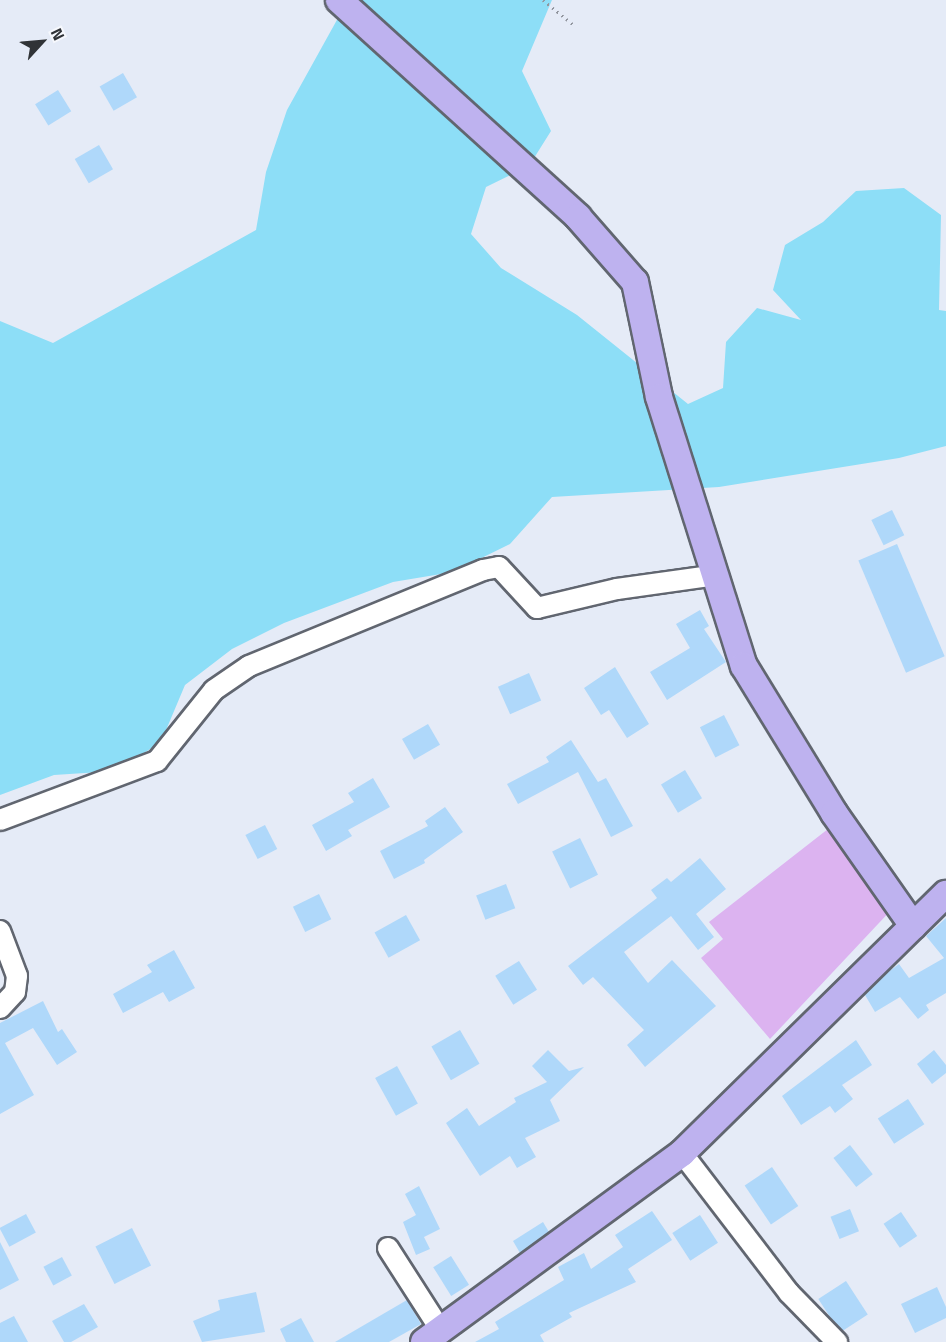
<!DOCTYPE html>
<style>
body{margin:0}
#map{position:relative;width:946px;height:1342px;overflow:hidden;background:#e5ebf7;font-family:"Titillium Web",sans-serif}
div>[style]{position:absolute}
.green>*{inset:0;background:#dcb3f0}
.water>*{inset:0;background:#8ddef7}
.building>*{inset:0;background:#afd8fa;transform-origin:0 0}
.path>*{height:3px;margin-top:-1.5px;transform-origin:0;background:repeating-linear-gradient(90deg,#91959e 0 1.5px,transparent 0 6px)}
.roads{filter:drop-shadow(2px 0 #616670) drop-shadow(-2px 0 #616670) drop-shadow(0 2px #616670) drop-shadow(0 -2px #616670)}
.minor>*{height:20px;margin:-10px;padding:0 10px;transform-origin:10px;border-radius:10px;background:#fff}
.major>*{height:26px;margin:-13px;padding:0 13px;transform-origin:13px;border-radius:13px;background:#beb2ef}
span{translate:-50% -50%;white-space:nowrap;text-align:center;line-height:1.15;-webkit-text-stroke:5px #f6f8fd;paint-order:stroke}
.north{position:absolute;left:12px;top:12px;width:60px;height:60px;-webkit-text-stroke:4px #f6f8fd;paint-order:stroke;rotate:64deg;font-size:16px;font-weight:700;line-height:24px;text-align:center;color:#303337}
.north::after{content:'';display:block;margin:auto;width:21px;height:27px;background:#303337;clip-path:polygon(50% 0,100% 100%,50% 72%,0 100%)}
</style>
<div id="map">
<div class="green">
<div style="clip-path:polygon(828px 829px,894px 907px,770px 1039px,701px 958px,723px 939px,709px 922px)"></div>
</div>
<div class="water">
<div style="clip-path:polygon(348px 0,552px 0,522px 71px,551px 131px,529px 166px,486px 187px,471px 234px,501px 268px,577px 315px,688px 404px,723px 388px,726px 342px,757px 308px,801px 320px,773px 290px,785px 245px,823px 222px,856px 191px,904px 188px,941px 215px,939px 310px,946px 311px,946px 446px,899px 458px,719px 487px,552px 497px,510px 544px,453px 572px,393px 582px,284px 623px,232px 649px,185px 685px,161px 742px,116px 771px,54px 775px,0 795px,0 321px,53px 343px,256px 230px,266px 172px,287px 110px)"></div>
</div>
<div class="building">
<div style="left:123px;top:73px;width:28px;height:27px;rotate:60deg"></div>
<div style="left:58px;top:90px;width:25px;height:27px;rotate:58deg"></div>
<div style="left:99px;top:145px;width:28px;height:28px;rotate:60deg"></div>
<div style="left:892px;top:510px;width:28px;height:23px;rotate:64deg"></div>
<div style="left:897px;top:544px;width:122px;height:42px;rotate:67deg"></div>
<div style="clip-path:polygon(700px 610px,709px 626px,704px 629px,726px 662px,667px 700px,650px 672px,690px 648px,676px 624px)"></div>
<div style="clip-path:polygon(615px 667px,649px 724px,627px 738px,609px 710px,601px 715px,584px 688px)"></div>
<div style="left:529px;top:673px;width:30px;height:34px;rotate:66deg"></div>
<div style="left:724px;top:715px;width:34px;height:27px;rotate:63deg"></div>
<div style="left:428px;top:724px;width:24px;height:30px;rotate:60deg"></div>
<div style="clip-path:polygon(571px 740px,598px 782px,606px 778px,633px 826px,611px 837px,578px 772px,518px 804px,507px 784px,549px 762px,546px 757px)"></div>
<div style="left:685px;top:770px;width:33px;height:28px;rotate:59deg"></div>
<div style="clip-path:polygon(373px 778px,390px 807px,348px 830px,352px 836px,326px 851px,312px 825px,354px 802px,348px 793px)"></div>
<div style="clip-path:polygon(445px 807px,463px 832px,424px 860px,425px 863px,394px 879px,380px 851px,428px 826px,425px 821px)"></div>
<div style="left:265px;top:825px;width:27px;height:22px;rotate:63deg"></div>
<div style="left:580px;top:838px;width:41px;height:31px;rotate:64deg"></div>
<div style="clip-path:polygon(700px 858px,726px 889px,696px 914px,714px 937px,698px 950px,671px 916px,624px 952px,648px 983px,672px 960px,716px 1006px,645px 1067px,627px 1045px,644px 1030px,593px 977px,583px 985px,568px 966px,657px 898px,651px 890px,667px 878px,671px 882px)"></div>
<div style="left:506px;top:884px;width:26px;height:32px;rotate:69deg"></div>
<div style="left:319px;top:894px;width:28px;height:29px;rotate:64deg"></div>
<div style="left:406px;top:915px;width:29px;height:36px;rotate:61deg"></div>
<div style="clip-path:polygon(946px 918px,946px 993px,926px 1005px,929px 1010px,918px 1019px,900px 997px,875px 1012px,865px 995px,888px 972px,899px 964px,909px 978px,944px 958px,926px 936px)"></div>
<div style="clip-path:polygon(174px 950px,195px 988px,169px 1002px,163px 992px,123px 1013px,113px 994px,152px 972px,147px 965px)"></div>
<div style="left:519px;top:961px;width:34px;height:28px;rotate:58deg"></div>
<div style="clip-path:polygon(43px 1001px,58px 1032px,62px 1029px,77px 1052px,57px 1065px,33px 1028px,5px 1043px,34px 1095px,0 1114px,0 1023px)"></div>
<div style="left:460px;top:1030px;width:39px;height:33px;rotate:60deg"></div>
<div style="clip-path:polygon(856px 1040px,872px 1065px,842px 1085px,853px 1099px,835px 1113px,830px 1106px,801px 1125px,782px 1096px)"></div>
<div style="clip-path:polygon(548px 1050px,569px 1071px,584px 1067px,550px 1100px,560px 1121px,525px 1138px,536px 1157px,517px 1168px,510px 1156px,480px 1176px,446px 1123px,467px 1108px,479px 1126px,516px 1102px,514px 1098px,547px 1082px,532px 1066px)"></div>
<div style="clip-path:polygon(934px 1050px,946px 1065px,946px 1073px,932px 1084px,917px 1064px)"></div>
<div style="left:397px;top:1066px;width:43px;height:25px;rotate:61deg"></div>
<div style="left:908px;top:1099px;width:30px;height:36px;rotate:57deg"></div>
<div style="left:850px;top:1145px;width:37px;height:21px;rotate:52deg"></div>
<div style="left:772px;top:1167px;width:47px;height:33px;rotate:56deg"></div>
<div style="clip-path:polygon(419px 1186px,440px 1229px,424px 1237px,430px 1249px,416px 1255px,403px 1222px,416px 1215px,405px 1194px)"></div>
<div style="left:850px;top:1209px;width:24px;height:21px;rotate:68deg"></div>
<div style="clip-path:polygon(652px 1211px,672px 1240px,628px 1269px,636px 1282px,569px 1313px,572px 1317px,540px 1335px,544px 1342px,475px 1342px,499px 1329px,495px 1322px,564px 1280px,558px 1267px,584px 1253px,591px 1269px,623px 1247px,615px 1235px)"></div>
<div style="left:901px;top:1212px;width:29px;height:21px;rotate:56deg"></div>
<div style="left:26px;top:1214px;width:21px;height:30px;rotate:62deg"></div>
<div style="left:700px;top:1215px;width:33px;height:33px;rotate:57deg"></div>
<div style="clip-path:polygon(543px 1222px,549px 1232px,520px 1253px,513px 1241px)"></div>
<div style="left:132px;top:1228px;width:42px;height:41px;rotate:63deg"></div>
<div style="clip-path:polygon(0 1242px,19px 1280px,0 1290px)"></div>
<div style="left:451px;top:1256px;width:34px;height:21px;rotate:58deg"></div>
<div style="left:62px;top:1257px;width:21px;height:21px;rotate:62deg"></div>
<div style="left:846px;top:1281px;width:40px;height:33px;rotate:57deg"></div>
<div style="clip-path:polygon(937px 1287px,946px 1307px,946px 1318px,915px 1333px,901px 1304px)"></div>
<div style="clip-path:polygon(256px 1292px,265px 1332px,202px 1342px,193px 1321px,220px 1310px,218px 1300px)"></div>
<div style="clip-path:polygon(407px 1300px,421px 1324px,389px 1342px,335px 1342px)"></div>
<div style="clip-path:polygon(84px 1304px,98px 1327px,71px 1342px,64px 1342px,52px 1321px)"></div>
<div style="clip-path:polygon(14px 1316px,28px 1342px,0 1342px,0 1323px)"></div>
<div style="clip-path:polygon(301px 1318px,314px 1342px,286px 1342px,280px 1329px)"></div>
</div>
<div class="path">
<div style="left:543px;top:0;width:38px;rotate:39deg"></div>
</div>
<div class="roads">
<div class="minor">
<div style="left:0;top:820px;width:168px;rotate:-20.6deg"></div>
<div style="left:157px;top:761px;width:91px;rotate:-51.2deg"></div>
<div style="left:214px;top:690px;width:42px;rotate:-34.4deg"></div>
<div style="left:249px;top:666px;width:253px;rotate:-22.3deg"></div>
<div style="left:483px;top:570px;width:16px;rotate:-11deg"></div>
<div style="left:499px;top:567px;width:56px;rotate:47.2deg"></div>
<div style="left:537px;top:608px;width:82px;rotate:-13.4deg"></div>
<div style="left:617px;top:589px;width:100px;rotate:-8deg"></div>
<div style="left:0;top:931px;width:48px;rotate:69.3deg"></div>
<div style="left:17px;top:976px;width:16px;rotate:97deg"></div>
<div style="left:15px;top:992px;width:22px;rotate:133deg"></div>
<div style="left:682px;top:1153px;width:176px;rotate:52.6deg"></div>
<div style="left:789px;top:1293px;width:69px;rotate:45.6deg"></div>
<div style="left:388px;top:1248px;width:100px;rotate:57.3deg"></div>
</div>
<div class="major">
<div style="left:339px;top:0;width:323px;rotate:42.2deg"></div>
<div style="left:578px;top:217px;width:86px;rotate:48.8deg"></div>
<div style="left:635px;top:282px;width:117px;rotate:78.2deg"></div>
<div style="left:659px;top:397px;width:282px;rotate:72.5deg"></div>
<div style="left:744px;top:666px;width:172px;rotate:58.5deg"></div>
<div style="left:834px;top:813px;width:138px;rotate:55deg"></div>
<div style="left:424px;top:1342px;width:320px;rotate:-36.2deg"></div>
<div style="left:682px;top:1153px;width:370px;rotate:-44.5deg"></div>
</div>
</div>
<div class="north">N</div>
</div>
